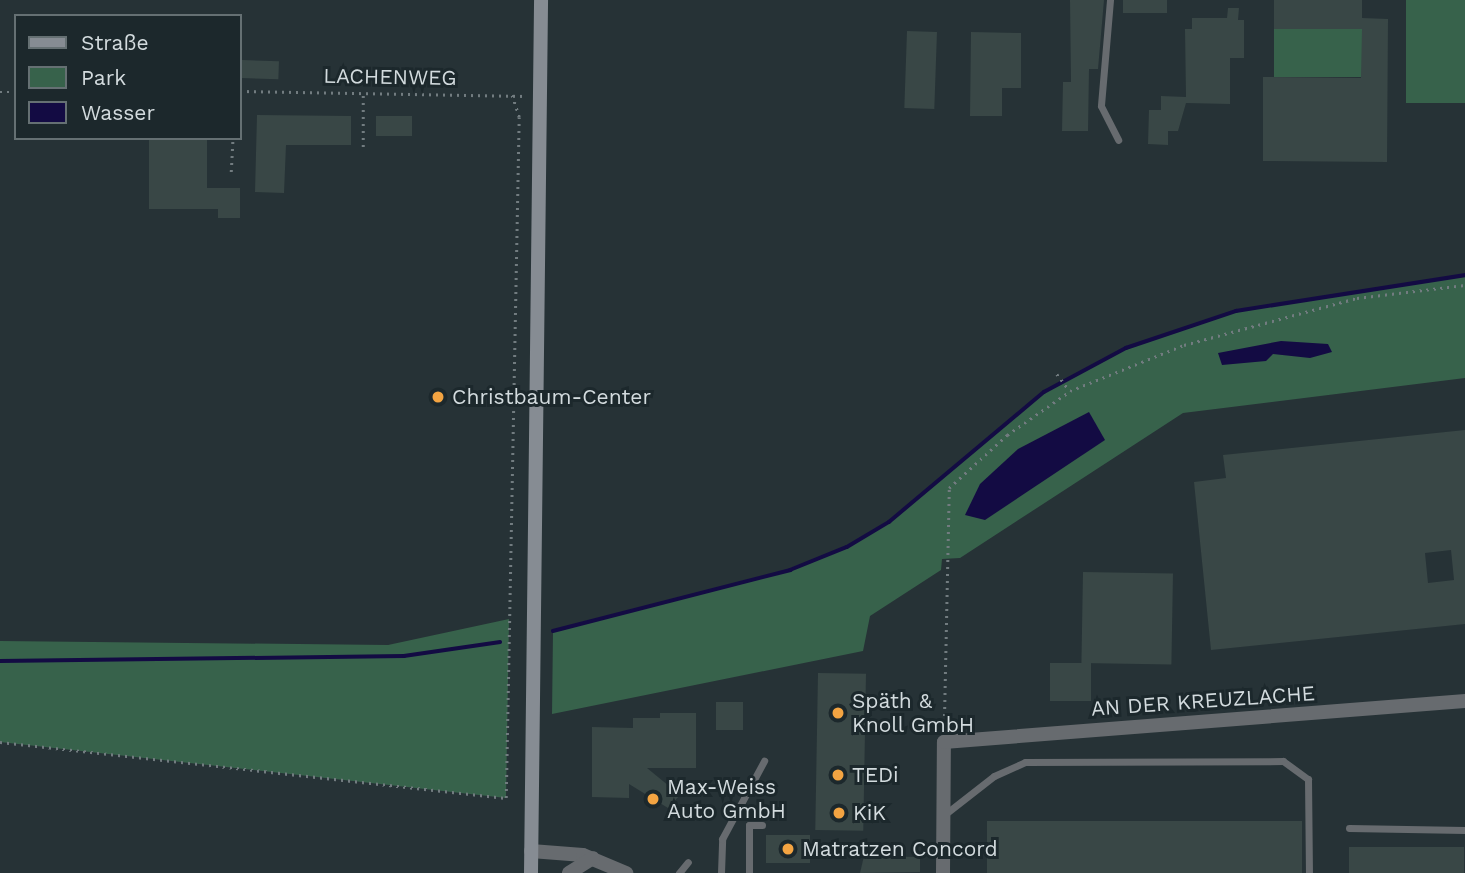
<!DOCTYPE html>
<meta charset="utf-8">
<style>
body{margin:0}
#map{position:relative;width:1465px;height:873px;overflow:hidden;background:#263236;font-family:"Work Sans",sans-serif}
div>[style]{position:absolute}
.green>*{inset:0;background:#37624b;transform-origin:0 0}
.water>*{inset:0;background:#130b43}
.stream>*{height:3.5px;margin:-1.75px;padding:0 1.75px;transform-origin:1.75px;border-radius:1.75px;background:#130b43}
.building>*{inset:0;background:#394746;transform-origin:0 0}
.path>*{height:2.5px;margin-top:-1.25px;transform-origin:0;background:repeating-linear-gradient(90deg,#727c80 0 2px,transparent 0 7px)}
.service>*{height:7px;margin:-3.5px;padding:0 3.5px;transform-origin:3.5px;border-radius:3.5px;background:#676b6f}
.minor>*{height:14px;margin:-7px;padding:0 7px;transform-origin:7px;border-radius:7px;background:#676b6f}
.tertiary>*{height:14px;margin:-7px;padding:0 7px;transform-origin:7px;border-radius:7px;background:#676b6f}
.secondary>*{height:14px;margin:-7px;padding:0 7px;transform-origin:7px;border-radius:7px;background:#868c93}
.dots>*{width:19px;height:19px;translate:-50% -50%;box-sizing:border-box;border:4px solid #1c282c;border-radius:50%}
span{translate:-50% -50%;white-space:nowrap;text-align:center;line-height:1.15;-webkit-text-stroke:6px #1c282c;paint-order:stroke}
.street-label{font-size:21px;color:#d3dbde}
.poi-label{font-size:21px;color:#d3dbde}
.left{translate:0 -50%;text-align:left}
.legend{position:absolute;left:14px;top:14px;width:228px;height:126px;box-sizing:border-box;background:#1c282c;border:2px solid #657073;margin:0;padding:9px 12px;list-style:none;font-size:21px;color:#d3dbde}
.legend li{display:flex;align-items:center;gap:14px;height:35px}
.legend b{width:35px;border:2px solid #657073}
</style>
<div id="map">
<div class="green">
<div style="left:1406px;top:0;width:59px;height:103px"></div>
<div style="left:1274px;top:29px;width:88px;height:48px"></div>
<div style="clip-path:polygon(1465px 275px,1465px 378px,1183px 413px,960px 558px,942px 559px,941px 570px,870px 616px,863px 651px,552px 714px,553px 631px,790px 570px,847px 547px,889px 522px,1044px 392px,1126px 348px,1236px 311px)"></div>
<div style="clip-path:polygon(509px 619px,506px 798px,0 742px,0 641px,388px 645px)"></div>
</div>
<div class="water">
<div style="clip-path:polygon(1281px 341px,1328px 344px,1332px 352px,1310px 358px,1273px 354px,1266px 361px,1222px 365px,1218px 353px)"></div>
<div style="clip-path:polygon(1089px 412px,1105px 440px,985px 520px,965px 515px,980px 484px,1018px 449px)"></div>
</div>
<div class="stream">
<div style="left:553px;top:631px;width:245px;rotate:-14.4deg"></div>
<div style="left:790px;top:570px;width:61px;rotate:-22deg"></div>
<div style="left:847px;top:547px;width:49px;rotate:-30.8deg"></div>
<div style="left:889px;top:522px;width:202px;rotate:-40deg"></div>
<div style="left:1044px;top:392px;width:93px;rotate:-28.2deg"></div>
<div style="left:1126px;top:348px;width:116px;rotate:-18.6deg"></div>
<div style="left:1236px;top:311px;width:232px;rotate:-8.9deg"></div>
<div style="left:0;top:661px;width:404px;rotate:-0.7deg"></div>
<div style="left:404px;top:656px;width:97px;rotate:-8.3deg"></div>
</div>
<div class="building">
<div style="clip-path:polygon(1070px 0,1104px 0,1098px 69px,1089px 69px,1088px 131px,1062px 131px,1063px 82px,1071px 82px)"></div>
<div style="left:1123px;top:0;width:44px;height:13px"></div>
<div style="clip-path:polygon(1274px 0,1362px 0,1362px 18px,1388px 19px,1387px 162px,1263px 161px,1263px 77px,1361px 78px,1362px 29px,1274px 29px)"></div>
<div style="clip-path:polygon(1228px 8px,1239px 8px,1238px 20px,1244px 20px,1244px 58px,1230px 58px,1230px 104px,1186px 103px,1178px 131px,1168px 131px,1168px 145px,1148px 144px,1149px 110px,1161px 110px,1161px 96px,1186px 97px,1185px 29px,1192px 29px,1192px 18px,1227px 18px)"></div>
<div style="left:907px;top:31px;width:30px;height:77px;rotate:2deg"></div>
<div style="clip-path:polygon(971px 32px,1021px 33px,1021px 88px,1002px 88px,1002px 116px,970px 116px)"></div>
<div style="left:242px;top:60px;width:37px;height:18px;rotate:2deg"></div>
<div style="clip-path:polygon(257px 115px,351px 116px,351px 145px,286px 145px,284px 193px,255px 192px)"></div>
<div style="left:376px;top:116px;width:36px;height:20px"></div>
<div style="clip-path:polygon(149px 138px,207px 138px,207px 188px,240px 188px,240px 218px,218px 218px,218px 209px,149px 209px)"></div>
<div style="clip-path:polygon(evenodd,1465px 430px,1465px 624px,1211px 650px,1194px 482px,1226px 478px,1223px 455px,1465px 430px,1451px 550px,1454px 580px,1428px 583px,1425px 553px,1451px 550px)"></div>
<div style="left:1083px;top:572px;width:90px;height:91px;rotate:1deg"></div>
<div style="left:1050px;top:663px;width:41px;height:38px"></div>
<div style="left:818px;top:673px;width:48px;height:157px;rotate:1deg"></div>
<div style="left:716px;top:702px;width:27px;height:28px"></div>
<div style="clip-path:polygon(660px 713px,696px 713px,696px 768px,647px 768px,680px 795px,668px 808px,629px 784px,629px 798px,592px 797px,592px 727px,633px 728px,633px 718px,660px 718px)"></div>
<div style="left:1302px;top:821px;width:52px;height:315px;rotate:90deg"></div>
<div style="left:766px;top:835px;width:44px;height:28px"></div>
<div style="left:1349px;top:847px;width:115px;height:26px"></div>
<div style="clip-path:polygon(864px 856px,920px 857px,920px 872px,860px 873px)"></div>
</div>
<div class="path">
<div style="left:240px;top:91px;width:287px;rotate:1deg"></div>
<div style="left:0;top:92px;width:16px"></div>
<div style="left:363px;top:147px;width:55px;rotate:-90deg"></div>
<div style="left:231px;top:172px;width:34px;rotate:-87deg"></div>
<div style="left:1057px;top:374px;width:21px;rotate:53deg"></div>
<div style="left:944px;top:730px;width:242px;rotate:-88.8deg"></div>
<div style="left:949px;top:488px;width:79px;rotate:-42.4deg"></div>
<div style="left:1007px;top:435px;width:77px;rotate:-34.9deg"></div>
<div style="left:1070px;top:391px;width:123px;rotate:-22deg"></div>
<div style="left:1184px;top:345px;width:179px;rotate:-15.2deg"></div>
<div style="left:1357px;top:298px;width:109px;rotate:-6.9deg"></div>
<div style="left:0;top:742px;width:509px;rotate:6.32deg"></div>
<div style="left:506px;top:798px;width:681px;rotate:-88.91deg"></div>
<div style="left:519px;top:117px;width:23px;rotate:-108deg"></div>
</div>
<div class="service">
<div style="left:1110px;top:0;width:106px;rotate:94.9deg"></div>
<div style="left:1101px;top:106px;width:38px;rotate:63deg"></div>
<div style="left:944px;top:815px;width:63px;rotate:-38deg"></div>
<div style="left:994px;top:776px;width:34px;rotate:-24deg"></div>
<div style="left:1025px;top:762px;width:258px;rotate:-0.2deg"></div>
<div style="left:1283px;top:761px;width:31px;rotate:36deg"></div>
<div style="left:1308px;top:779px;width:94px;rotate:89.4deg"></div>
<div style="left:1349px;top:828px;width:116px;rotate:1deg"></div>
<div style="left:679px;top:873px;width:14px;rotate:-51deg"></div>
<div style="left:721px;top:873px;width:34px;rotate:-88deg"></div>
<div style="left:722px;top:839px;width:89px;rotate:-61.7deg"></div>
<div style="left:749px;top:873px;width:48px;rotate:-90deg"></div>
<div style="left:749px;top:825px;width:13px"></div>
</div>
<div class="minor">
<div style="left:943px;top:873px;width:131px;rotate:-89.6deg"></div>
<div style="left:944px;top:742px;width:523px;rotate:-4.5deg"></div>
</div>
<div class="tertiary">
<div style="left:531px;top:851px;width:52px;rotate:4.4deg"></div>
<div style="left:583px;top:855px;width:47px;rotate:22.7deg"></div>
<div style="left:569px;top:873px;width:28px;rotate:-32deg"></div>
</div>
<div class="secondary">
<div style="left:531px;top:873px;width:873px;rotate:-89.34deg"></div>
</div>
<div class="dots">
<div style="left:438px;top:397px;background:#f3a442"></div>
<div style="left:838px;top:713px;background:#f3a442"></div>
<div style="left:838px;top:775px;background:#f3a442"></div>
<div style="left:653px;top:799px;background:#f3a442"></div>
<div style="left:839px;top:813px;background:#f3a442"></div>
<div style="left:788px;top:849px;background:#f3a442"></div>
</div>
<div class="street-label">
<span style="left:390px;top:77px;rotate:1deg">LACHENWEG</span>
<span style="left:1203px;top:701px;rotate:-4deg">AN DER KREUZLACHE</span>
</div>
<div class="poi-label">
<span class="left" style="left:452px;top:397px">Christbaum-Center</span>
<span class="left" style="left:852px;top:713px">Späth &amp;<br>Knoll GmbH</span>
<span class="left" style="left:852px;top:775px">TEDi</span>
<span class="left" style="left:667px;top:799px">Max-Weiss<br>Auto GmbH</span>
<span class="left" style="left:853px;top:813px">KiK</span>
<span class="left" style="left:802px;top:849px">Matratzen Concord</span>
</div>
<ul class="legend">
<li><b style="height:9px;background:#868c93"></b>Straße</li>
<li><b style="height:19px;background:#37624b"></b>Park</li>
<li><b style="height:19px;background:#130b43"></b>Wasser</li>
</ul>
</div>
